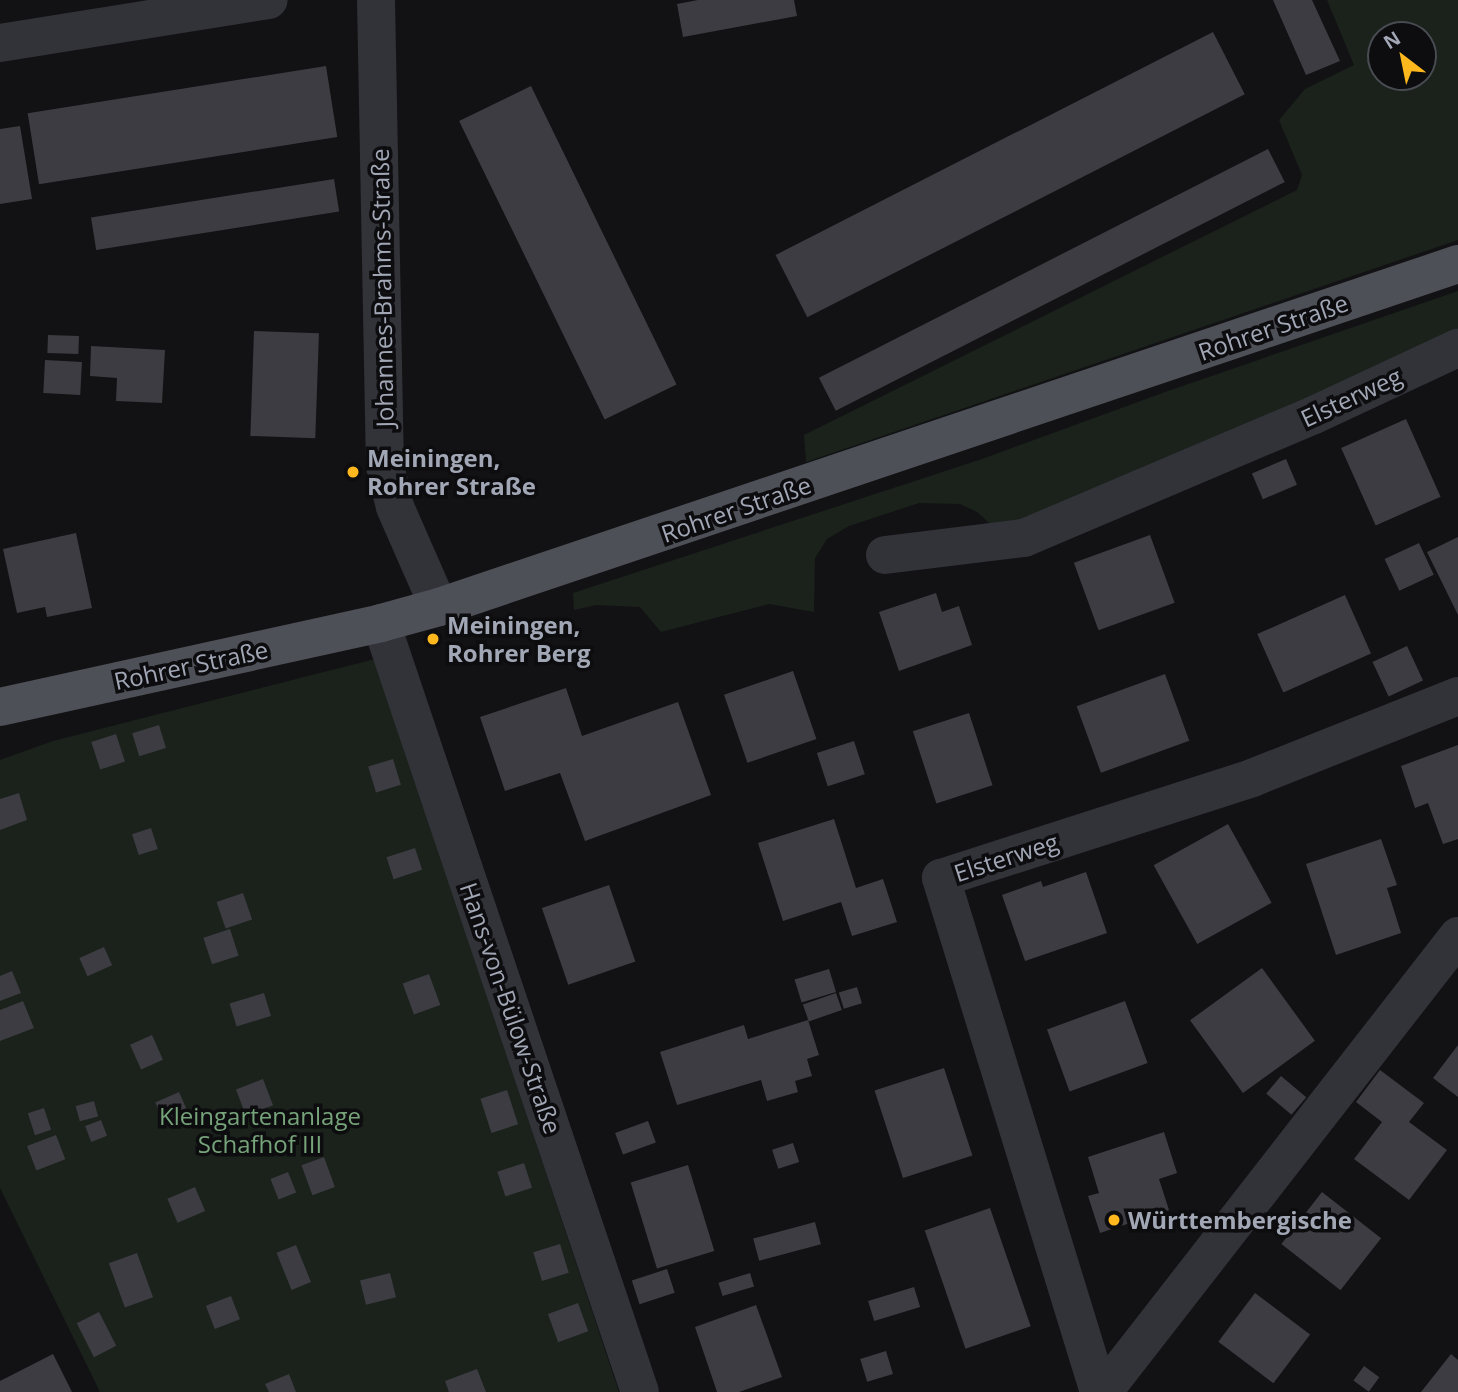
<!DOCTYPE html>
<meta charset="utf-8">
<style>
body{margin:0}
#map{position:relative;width:1458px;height:1392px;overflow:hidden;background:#121214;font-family:"Open Sans",sans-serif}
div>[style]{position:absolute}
.green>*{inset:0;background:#1a221b}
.building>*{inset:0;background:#3c3c42;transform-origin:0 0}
.minor>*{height:38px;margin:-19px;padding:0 19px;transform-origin:19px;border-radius:19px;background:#323339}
.major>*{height:38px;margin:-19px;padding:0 19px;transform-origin:19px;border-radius:19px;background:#4e5058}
.dots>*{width:19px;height:19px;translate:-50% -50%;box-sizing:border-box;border:4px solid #0d0d0f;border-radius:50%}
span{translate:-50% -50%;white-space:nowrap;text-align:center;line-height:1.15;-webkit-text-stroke:7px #0d0d0f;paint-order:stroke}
.street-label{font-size:24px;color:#a2a7b6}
.poi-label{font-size:24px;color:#a2a7b6;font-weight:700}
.left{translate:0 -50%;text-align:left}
.park-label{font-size:24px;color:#76a37a}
.north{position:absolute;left:1367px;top:21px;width:70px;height:70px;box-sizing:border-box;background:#0d0d0f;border:2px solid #494b52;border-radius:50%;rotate:328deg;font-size:19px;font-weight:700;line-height:28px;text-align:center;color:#a2a7b6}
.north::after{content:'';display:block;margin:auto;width:24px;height:32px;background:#ffb71e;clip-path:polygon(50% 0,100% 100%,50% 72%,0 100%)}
</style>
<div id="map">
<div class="green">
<div style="clip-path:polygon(evenodd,1327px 0,1458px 0,1458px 240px,806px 462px,804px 435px,1297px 190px,1302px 175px,1279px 120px,1305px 89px,1354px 65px,1327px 0,1381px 35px,1423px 35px,1423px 77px,1381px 77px,1381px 35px)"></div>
<div style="clip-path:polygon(1458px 291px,1458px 335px,999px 532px,977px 512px,960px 504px,919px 503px,849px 526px,827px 539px,815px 558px,814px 612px,769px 604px,661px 632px,640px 607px,596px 605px,574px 610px,573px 593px,982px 459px,1168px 391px)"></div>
<div style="clip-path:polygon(375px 659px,619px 1392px,100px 1392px,0 1188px,0 760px,53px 741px)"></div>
</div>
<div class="building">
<div style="clip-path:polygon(698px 0,794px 0,797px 16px,683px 37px,677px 4px)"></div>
<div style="clip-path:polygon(1273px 0,1312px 0,1340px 61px,1306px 75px)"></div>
<div style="left:1213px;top:32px;width:70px;height:491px;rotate:63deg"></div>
<div style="left:326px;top:66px;width:72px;height:302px;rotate:81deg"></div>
<div style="left:531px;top:86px;width:332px;height:80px;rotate:64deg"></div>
<div style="clip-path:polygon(20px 126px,32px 199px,0 204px,0 129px)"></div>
<div style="left:1268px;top:149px;width:37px;height:504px;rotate:63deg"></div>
<div style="left:334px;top:179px;width:33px;height:246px;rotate:81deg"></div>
<div style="left:254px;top:331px;width:65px;height:105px;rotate:2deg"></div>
<div style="left:48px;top:335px;width:31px;height:18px;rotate:2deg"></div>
<div style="clip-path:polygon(91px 346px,165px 350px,162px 403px,116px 401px,117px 378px,90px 376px)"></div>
<div style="left:45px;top:360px;width:37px;height:33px;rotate:3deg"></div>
<div style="left:1406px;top:419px;width:85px;height:71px;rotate:66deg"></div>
<div style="left:1286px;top:459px;width:28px;height:37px;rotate:67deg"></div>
<div style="clip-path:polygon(76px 533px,92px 608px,47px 617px,45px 607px,17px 613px,3px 549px)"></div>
<div style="left:1150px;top:535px;width:72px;height:81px;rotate:70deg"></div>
<div style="clip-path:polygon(1458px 537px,1458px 615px,1427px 552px)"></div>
<div style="left:1419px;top:543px;width:35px;height:38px;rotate:65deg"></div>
<div style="clip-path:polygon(936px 593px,942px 612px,959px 606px,972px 645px,899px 671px,879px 612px)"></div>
<div style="left:1345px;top:595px;width:64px;height:96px;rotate:66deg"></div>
<div style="left:1407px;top:646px;width:38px;height:38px;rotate:65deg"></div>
<div style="left:793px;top:671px;width:72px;height:73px;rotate:71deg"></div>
<div style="left:1165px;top:674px;width:71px;height:94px;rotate:70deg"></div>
<div style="clip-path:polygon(566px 688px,582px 736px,678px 702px,711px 795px,585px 841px,560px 773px,505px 791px,480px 717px)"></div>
<div style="left:969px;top:713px;width:76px;height:59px;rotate:72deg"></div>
<div style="left:159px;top:725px;width:24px;height:28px;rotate:73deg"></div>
<div style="left:116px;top:734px;width:29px;height:26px;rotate:72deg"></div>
<div style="left:854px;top:741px;width:35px;height:39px;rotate:72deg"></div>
<div style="clip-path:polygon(1458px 745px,1458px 839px,1443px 844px,1428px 803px,1415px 808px,1401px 766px)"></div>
<div style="left:393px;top:759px;width:27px;height:26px;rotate:73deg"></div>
<div style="clip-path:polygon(19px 793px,27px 820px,0 830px,0 799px)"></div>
<div style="clip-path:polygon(834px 819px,856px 888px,883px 879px,897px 922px,852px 936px,841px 902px,783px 921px,758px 843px)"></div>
<div style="left:1228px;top:824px;width:90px;height:85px;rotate:61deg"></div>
<div style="left:151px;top:828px;width:22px;height:20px;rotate:72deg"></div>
<div style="clip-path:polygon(1381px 839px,1397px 885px,1387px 888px,1401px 933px,1336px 955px,1306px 864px)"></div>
<div style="left:415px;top:848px;width:23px;height:30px;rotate:72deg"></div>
<div style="clip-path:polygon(1086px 872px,1107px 933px,1025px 961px,1002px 895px,1041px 881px,1043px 887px)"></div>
<div style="left:609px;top:885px;width:81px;height:71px;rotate:71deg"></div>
<div style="left:243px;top:893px;width:28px;height:28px;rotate:71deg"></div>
<div style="left:230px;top:929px;width:28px;height:28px;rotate:72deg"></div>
<div style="left:104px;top:947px;width:20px;height:27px;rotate:66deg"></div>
<div style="left:1262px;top:968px;width:90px;height:89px;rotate:54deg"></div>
<div style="left:829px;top:969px;width:24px;height:36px;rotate:73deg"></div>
<div style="clip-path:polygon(12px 971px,21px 993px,0 1001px,0 976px)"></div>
<div style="left:429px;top:974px;width:33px;height:28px;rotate:70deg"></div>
<div style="left:857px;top:987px;width:17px;height:19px;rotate:73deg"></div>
<div style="left:264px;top:993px;width:24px;height:36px;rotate:73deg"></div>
<div style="left:836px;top:993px;width:18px;height:35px;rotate:71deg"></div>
<div style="clip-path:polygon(23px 1001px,34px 1028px,0 1041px,0 1010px)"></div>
<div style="left:1125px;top:1001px;width:66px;height:83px;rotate:70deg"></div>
<div style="clip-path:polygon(808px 1020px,819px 1055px,807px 1059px,812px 1076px,795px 1081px,798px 1092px,767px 1101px,761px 1080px,677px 1105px,660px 1052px,744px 1025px,748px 1039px)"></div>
<div style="left:152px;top:1035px;width:27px;height:24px;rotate:66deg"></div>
<div style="clip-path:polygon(1458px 1045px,1458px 1097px,1433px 1078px)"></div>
<div style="left:944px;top:1068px;width:92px;height:73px;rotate:72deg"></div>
<div style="clip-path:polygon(1380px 1070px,1424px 1103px,1409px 1122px,1447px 1150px,1409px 1200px,1354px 1159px,1382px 1122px,1356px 1102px)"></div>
<div style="left:1281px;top:1076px;width:33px;height:23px;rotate:40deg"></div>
<div style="left:263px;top:1079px;width:28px;height:29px;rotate:69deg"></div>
<div style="left:507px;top:1090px;width:36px;height:28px;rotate:72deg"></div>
<div style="left:179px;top:1092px;width:24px;height:26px;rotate:66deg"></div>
<div style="left:94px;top:1101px;width:16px;height:19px;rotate:75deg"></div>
<div style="left:44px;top:1108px;width:23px;height:17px;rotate:72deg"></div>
<div style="left:101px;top:1120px;width:17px;height:17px;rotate:69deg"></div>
<div style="left:648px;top:1121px;width:23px;height:35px;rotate:70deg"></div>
<div style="clip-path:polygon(1164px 1132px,1177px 1173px,1159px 1179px,1169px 1210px,1100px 1233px,1088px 1196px,1099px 1193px,1088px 1157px)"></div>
<div style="left:56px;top:1135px;width:26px;height:31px;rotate:69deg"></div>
<div style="left:793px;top:1143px;width:20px;height:22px;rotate:72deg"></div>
<div style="left:324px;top:1157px;width:32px;height:24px;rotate:70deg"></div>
<div style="left:524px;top:1163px;width:26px;height:28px;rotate:72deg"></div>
<div style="left:688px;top:1165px;width:90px;height:60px;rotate:73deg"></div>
<div style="left:288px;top:1172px;width:22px;height:19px;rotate:68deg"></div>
<div style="left:195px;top:1187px;width:26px;height:30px;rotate:67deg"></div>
<div style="left:1322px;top:1192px;width:75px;height:66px;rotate:38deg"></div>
<div style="left:990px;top:1208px;width:125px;height:69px;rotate:71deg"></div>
<div style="left:815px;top:1222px;width:23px;height:64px;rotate:75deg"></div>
<div style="left:560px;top:1244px;width:30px;height:28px;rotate:73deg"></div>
<div style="left:296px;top:1245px;width:40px;height:21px;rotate:68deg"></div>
<div style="left:137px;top:1253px;width:47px;height:30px;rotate:70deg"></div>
<div style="left:667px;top:1269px;width:25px;height:37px;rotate:72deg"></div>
<div style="left:390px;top:1273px;width:25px;height:31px;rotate:76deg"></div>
<div style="left:750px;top:1273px;width:14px;height:33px;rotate:73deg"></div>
<div style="left:914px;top:1287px;width:21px;height:48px;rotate:73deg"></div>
<div style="left:1255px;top:1293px;width:69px;height:61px;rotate:37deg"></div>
<div style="left:231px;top:1296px;width:25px;height:27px;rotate:69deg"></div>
<div style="left:578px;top:1303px;width:30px;height:32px;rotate:70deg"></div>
<div style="clip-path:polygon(756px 1305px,782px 1377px,739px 1392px,717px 1392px,695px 1327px)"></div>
<div style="left:99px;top:1312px;width:38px;height:25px;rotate:63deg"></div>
<div style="left:886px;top:1351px;width:24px;height:27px;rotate:73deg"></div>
<div style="clip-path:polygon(53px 1354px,72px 1392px,0 1392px,0 1381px)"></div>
<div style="clip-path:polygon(1451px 1354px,1458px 1360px,1458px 1392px,1421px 1392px)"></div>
<div style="left:1364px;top:1366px;width:19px;height:18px;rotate:36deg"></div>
<div style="clip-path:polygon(477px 1369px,486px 1392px,449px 1392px,445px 1381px)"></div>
<div style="clip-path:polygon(289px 1374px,296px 1392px,269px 1392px,265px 1384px)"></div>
</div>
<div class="minor">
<div style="left:376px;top:0;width:466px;rotate:88.9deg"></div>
<div style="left:385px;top:466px;width:42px;rotate:76.3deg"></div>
<div style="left:395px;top:507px;width:109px;rotate:66.3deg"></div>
<div style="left:0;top:43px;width:272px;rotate:-9.1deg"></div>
<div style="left:885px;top:555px;width:140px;rotate:-7deg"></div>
<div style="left:1024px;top:538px;width:315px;rotate:-23deg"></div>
<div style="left:1314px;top:415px;width:159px;rotate:-25deg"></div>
<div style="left:381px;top:623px;width:811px;rotate:71.39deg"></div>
<div style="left:1099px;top:1392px;width:538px;rotate:-107.09deg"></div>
<div style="left:941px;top:878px;width:327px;rotate:-17.8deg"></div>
<div style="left:1252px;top:778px;width:222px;rotate:-21.7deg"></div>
<div style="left:1103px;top:1392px;width:578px;rotate:-52.1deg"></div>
</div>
<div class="major">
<div style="left:0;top:707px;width:390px;rotate:-12.4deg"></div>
<div style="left:381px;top:623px;width:60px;rotate:-15.4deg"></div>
<div style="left:439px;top:607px;width:1075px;rotate:-18.6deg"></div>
</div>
<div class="dots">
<div style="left:353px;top:472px;background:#ffb71e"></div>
<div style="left:433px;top:639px;background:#ffb71e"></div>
<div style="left:1114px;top:1220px;background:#ffb71e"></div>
</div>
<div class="street-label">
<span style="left:382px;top:288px;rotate:-91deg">Johannes-Brahms-Straße</span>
<span style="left:1273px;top:327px;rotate:-19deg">Rohrer Straße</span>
<span style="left:1351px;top:397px;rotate:-25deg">Elsterweg</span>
<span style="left:736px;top:509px;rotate:-19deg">Rohrer Straße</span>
<span style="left:191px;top:665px;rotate:-12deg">Rohrer Straße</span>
<span style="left:1006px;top:857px;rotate:-18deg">Elsterweg</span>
<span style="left:511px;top:1008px;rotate:71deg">Hans-von-Bülow-Straße</span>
</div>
<div class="poi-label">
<span class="left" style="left:367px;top:472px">Meiningen,<br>Rohrer Straße</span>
<span class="left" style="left:447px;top:639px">Meiningen,<br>Rohrer Berg</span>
<span class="left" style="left:1128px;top:1220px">Württembergische</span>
</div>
<div class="park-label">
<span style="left:260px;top:1130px">Kleingartenanlage<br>Schafhof III</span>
</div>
<div class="north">N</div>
</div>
